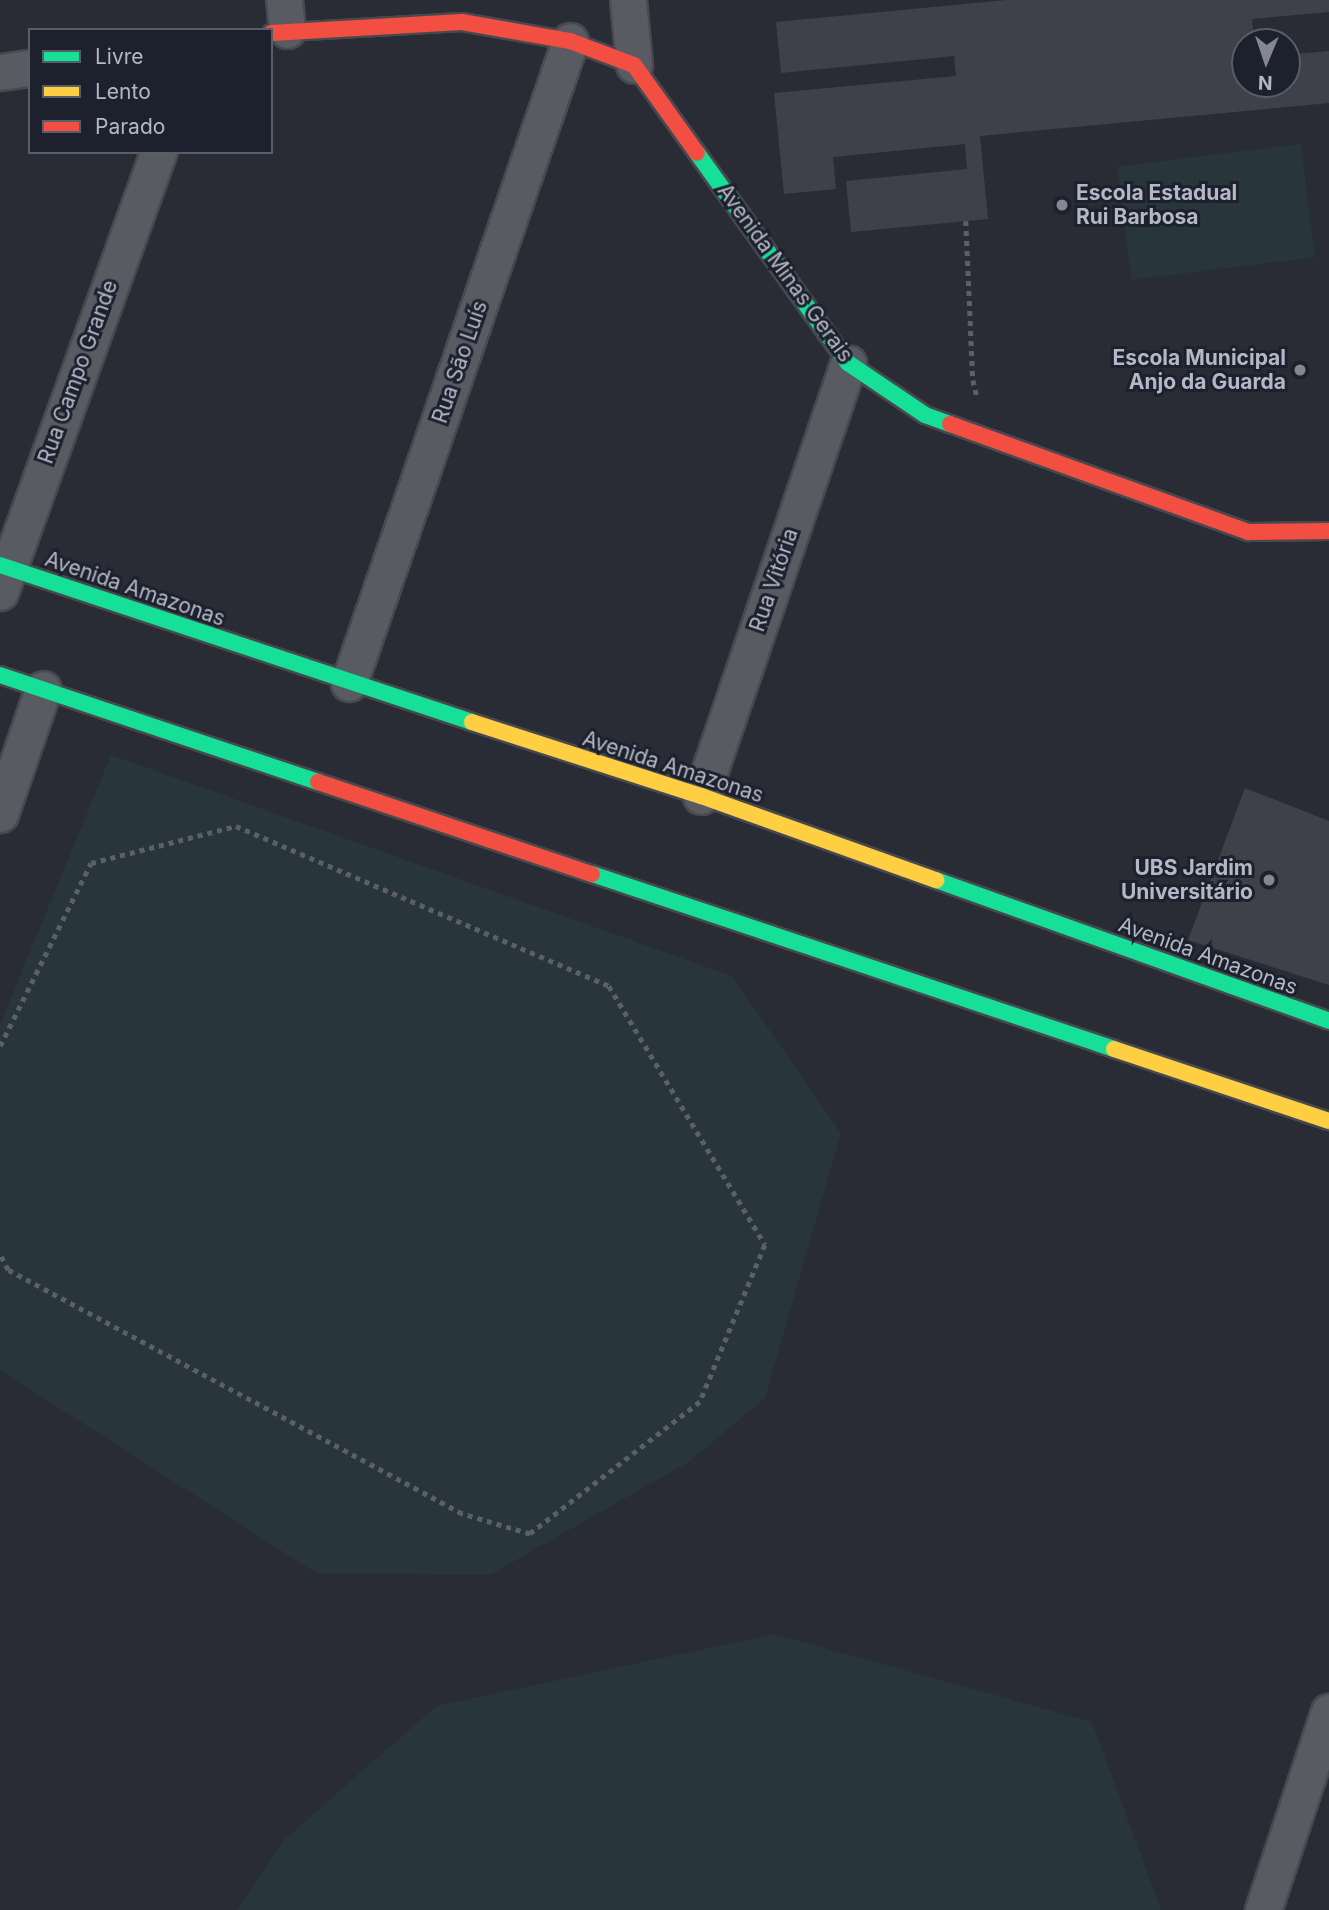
<!DOCTYPE html>
<meta charset="utf-8">
<style>
body{margin:0}
#map{position:relative;width:1329px;height:1910px;overflow:hidden;background:#2a2c35;font-family:Inter,sans-serif}
div>[style]{position:absolute}
.green>*{inset:0;background:#28353a;transform-origin:0 0}
.building>*{inset:0;background:#3f414a}
.path>*{height:4.5px;margin-top:-2.25px;transform-origin:0;background:repeating-linear-gradient(90deg,#5d5f66 0 5px,transparent 0 10px)}
.roads{filter:drop-shadow(2px 0 #47494f) drop-shadow(-2px 0 #47494f) drop-shadow(0 2px #47494f) drop-shadow(0 -2px #47494f)}
.street>*{height:35px;margin:-17.5px;padding:0 17.5px;transform-origin:17.5px;border-radius:17.5px;background:#595b62}
.fast>*{height:16px;margin:-8px;padding:0 8px;transform-origin:8px;border-radius:8px;background:#16e098}
.slow>*{height:16px;margin:-8px;padding:0 8px;transform-origin:8px;border-radius:8px;background:#ffcf43}
.jam>*{height:16px;margin:-8px;padding:0 8px;transform-origin:8px;border-radius:8px;background:#f24e42}
.dots>*{width:19px;height:19px;translate:-50% -50%;box-sizing:border-box;border:4px solid #1d212e;border-radius:50%}
span{translate:-50% -50%;white-space:nowrap;text-align:center;line-height:1.15;-webkit-text-stroke:6px #1d212e;paint-order:stroke}
.poi-label{font-size:21px;color:#b4b7c5;font-weight:700}
.left{translate:0 -50%;text-align:left}
.right{translate:-100% -50%;text-align:right}
.street-label{font-size:21px;color:#b4b7c5}
.legend{position:absolute;left:28px;top:28px;width:245px;height:126px;box-sizing:border-box;background:#1d212e;border:2px solid #595d6a;margin:0;padding:9px 12px;list-style:none;font-size:21px;color:#b4b7c5}
.legend li{display:flex;align-items:center;gap:14px;height:35px}
.legend b{width:35px;border:2px solid #595d6a}
.north{position:absolute;left:1231px;top:28px;width:70px;height:70px;box-sizing:border-box;background:#1d212e;border:2px solid #595d6a;border-radius:50%;rotate:182deg;font-size:19px;font-weight:700;line-height:28px;text-align:center;color:#b4b7c5}
.north::after{content:'';display:block;margin:auto;width:24px;height:32px;background:#848693;clip-path:polygon(50% 0,100% 100%,50% 72%,0 100%)}
</style>
<div id="map">
<div class="green">
<div style="left:1301px;top:144px;width:114px;height:185px;rotate:83deg"></div>
<div style="clip-path:polygon(111px 755px,732px 976px,841px 1133px,765px 1398px,690px 1461px,490px 1575px,316px 1573px,0 1370px,0 1024px)"></div>
<div style="clip-path:polygon(774px 1634px,1092px 1722px,1161px 1910px,237px 1910px,284px 1840px,436px 1706px)"></div>
</div>
<div class="building">
<div style="clip-path:polygon(1007px 0,1329px 0,1329px 12px,1252px 19px,1254px 42px,1245px 42px,1245px 84px,1287px 84px,1287px 55px,1329px 51px,1329px 103px,980px 136px,988px 219px,851px 232px,846px 181px,967px 169px,965px 144px,833px 157px,836px 189px,784px 194px,774px 93px,956px 76px,954px 56px,781px 73px,776px 22px)"></div>
<div style="clip-path:polygon(1245px 788px,1329px 821px,1329px 985px,1188px 940px)"></div>
</div>
<div class="path">
<div style="left:966px;top:221px;width:159px;rotate:87.5deg"></div>
<div style="left:973px;top:380px;width:16px;rotate:76deg"></div>
<div style="left:0;top:1046px;width:204px;rotate:-63.6deg"></div>
<div style="left:91px;top:863px;width:150px;rotate:-14.3deg"></div>
<div style="left:236px;top:826px;width:406px;rotate:23.2deg"></div>
<div style="left:609px;top:986px;width:302px;rotate:58.9deg"></div>
<div style="left:765px;top:1245px;width:170px;rotate:112.5deg"></div>
<div style="left:700px;top:1402px;width:215px;rotate:142.2deg"></div>
<div style="left:530px;top:1534px;width:71px;rotate:-163.6deg"></div>
<div style="left:462px;top:1514px;width:515px;rotate:-151.74deg"></div>
<div style="left:8px;top:1270px;width:17px;rotate:-118deg"></div>
</div>
<div class="roads">
<div class="street">
<div style="left:284px;top:0;width:30px;rotate:84deg"></div>
<div style="left:628px;top:0;width:65px;rotate:84.7deg"></div>
<div style="left:0;top:72px;width:30px;rotate:-8deg"></div>
<div style="left:0;top:592px;width:468px;rotate:-70.2deg"></div>
<div style="left:349px;top:683px;width:679px;rotate:-71deg"></div>
<div style="left:701px;top:796px;width:457px;rotate:-71.2deg"></div>
<div style="left:0;top:814px;width:132px;rotate:-71deg"></div>
<div style="left:1263px;top:1910px;width:209px;rotate:-71.6deg"></div>
</div>
<div class="fast">
<div style="left:697px;top:153px;width:259px;rotate:54.3deg"></div>
<div style="left:848px;top:363px;width:93px;rotate:34deg"></div>
<div style="left:925px;top:415px;width:27px;rotate:20deg"></div>
<div style="left:0;top:565px;width:497px;rotate:18.4deg"></div>
<div style="left:0;top:675px;width:336px;rotate:18.6deg"></div>
<div style="left:592px;top:874px;width:551px;rotate:18.53deg"></div>
<div style="left:936px;top:880px;width:418px;rotate:19.7deg"></div>
</div>
<div class="slow">
<div style="left:472px;top:722px;width:241px;rotate:17.9deg"></div>
<div style="left:701px;top:796px;width:250px;rotate:19.7deg"></div>
<div style="left:1114px;top:1049px;width:227px;rotate:18.5deg"></div>
</div>
<div class="jam">
<div style="left:271px;top:33px;width:191px;rotate:-3.3deg"></div>
<div style="left:462px;top:22px;width:110px;rotate:10deg"></div>
<div style="left:570px;top:41px;width:68px;rotate:20.6deg"></div>
<div style="left:634px;top:65px;width:108px;rotate:54.4deg"></div>
<div style="left:950px;top:424px;width:318px;rotate:19.9deg"></div>
<div style="left:1249px;top:532px;width:80px;rotate:-0.7deg"></div>
<div style="left:318px;top:782px;width:289px;rotate:18.6deg"></div>
</div>
</div>
<div class="dots">
<div style="left:1062px;top:205px;background:#848693"></div>
<div style="left:1300px;top:370px;background:#848693"></div>
<div style="left:1269px;top:880px;background:#848693"></div>
</div>
<div class="poi-label">
<span class="left" style="left:1076px;top:205px">Escola Estadual<br>Rui Barbosa</span>
<span class="right" style="left:1286px;top:370px">Escola Municipal<br>Anjo da Guarda</span>
<span class="right" style="left:1253px;top:880px">UBS Jardim<br>Universitário</span>
</div>
<div class="street-label">
<span style="left:785px;top:273px;rotate:54deg">Avenida Minas Gerais</span>
<span style="left:460px;top:362px;rotate:-71deg">Rua São Luís</span>
<span style="left:78px;top:372px;rotate:-70deg">Rua Campo Grande</span>
<span style="left:774px;top:580px;rotate:-71deg">Rua Vitória</span>
<span style="left:135px;top:589px;rotate:19deg">Avenida Amazonas</span>
<span style="left:673px;top:767px;rotate:18deg">Avenida Amazonas</span>
<span style="left:1208px;top:956px;rotate:20deg">Avenida Amazonas</span>
</div>
<ul class="legend">
<li><b style="height:9px;background:#16e098"></b>Livre</li>
<li><b style="height:9px;background:#ffcf43"></b>Lento</li>
<li><b style="height:9px;background:#f24e42"></b>Parado</li>
</ul>
<div class="north">N</div>
</div>
